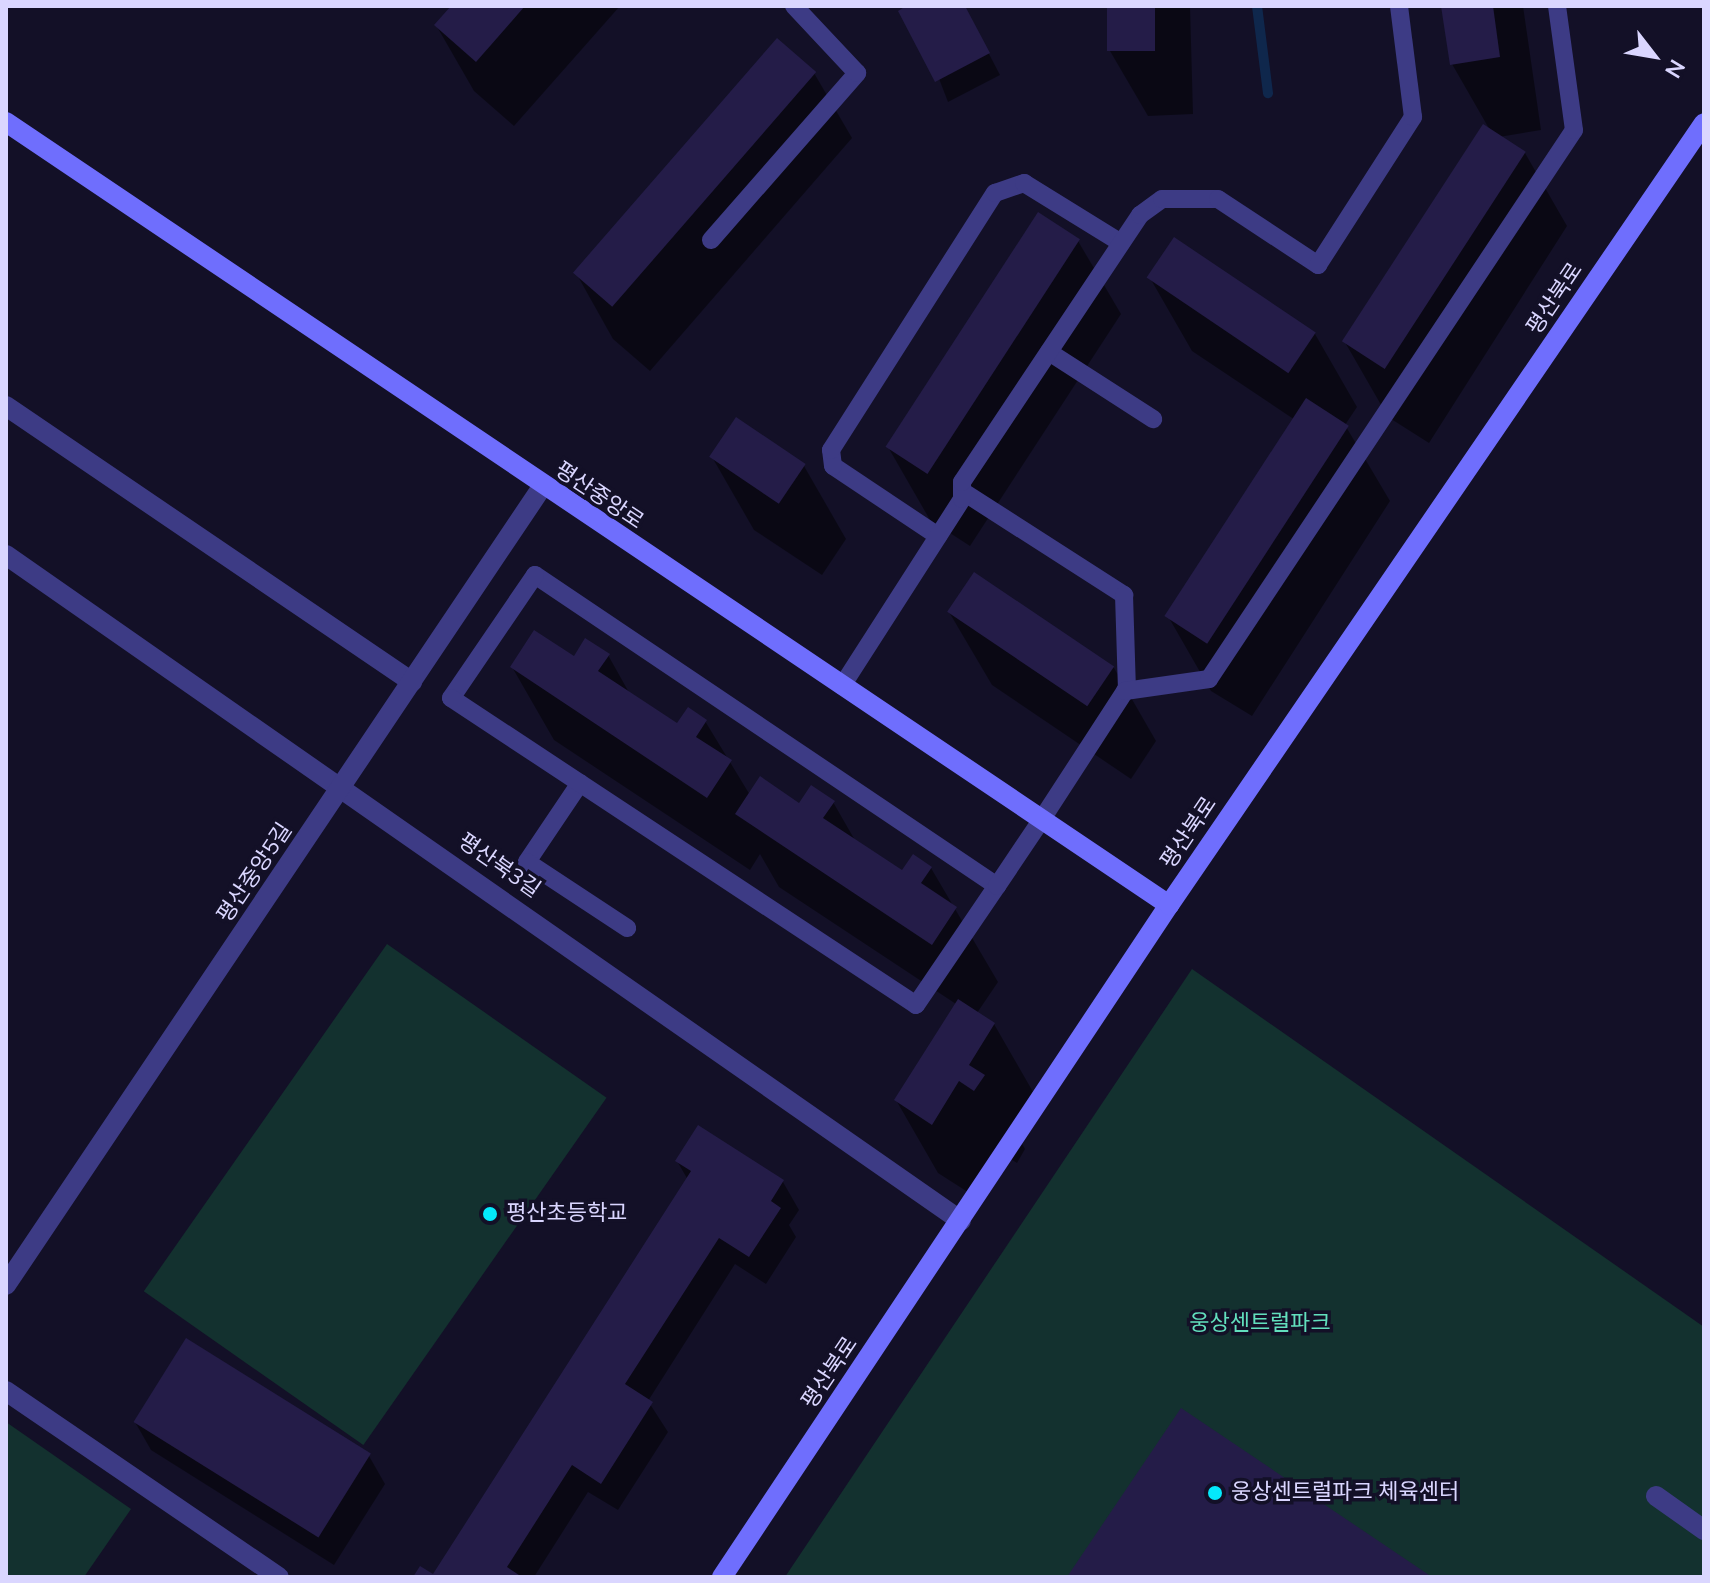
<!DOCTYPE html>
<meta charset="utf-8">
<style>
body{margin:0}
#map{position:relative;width:1710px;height:1583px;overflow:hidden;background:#131027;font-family:"Nunito Sans","Noto Sans KR",sans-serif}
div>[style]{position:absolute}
.green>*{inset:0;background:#13312f;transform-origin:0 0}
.shadow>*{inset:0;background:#0007}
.stream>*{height:10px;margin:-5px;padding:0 5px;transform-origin:5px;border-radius:5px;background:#0f274c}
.building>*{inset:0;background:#241c48;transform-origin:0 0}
.lane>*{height:18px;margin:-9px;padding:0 9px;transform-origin:9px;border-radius:9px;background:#3d3b85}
.street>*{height:20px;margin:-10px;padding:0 10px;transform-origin:10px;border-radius:10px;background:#3d3b85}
.secondary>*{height:20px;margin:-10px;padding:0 10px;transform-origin:10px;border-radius:10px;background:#6f6efd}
.dots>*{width:22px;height:22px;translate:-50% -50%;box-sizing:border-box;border:4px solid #131027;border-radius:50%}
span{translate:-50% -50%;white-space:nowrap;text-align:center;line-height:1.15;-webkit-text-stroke:7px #131027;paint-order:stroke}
.street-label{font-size:22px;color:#dad6ff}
.poi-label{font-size:22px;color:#dad6ff}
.left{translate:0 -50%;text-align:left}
.park-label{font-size:22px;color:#62dfbd}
.frame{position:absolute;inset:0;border:8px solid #dad6ff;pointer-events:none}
.north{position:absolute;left:1614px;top:16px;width:80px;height:80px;-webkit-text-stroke:6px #131027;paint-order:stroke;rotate:121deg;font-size:22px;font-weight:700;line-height:32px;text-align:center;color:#dad6ff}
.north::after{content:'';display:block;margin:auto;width:28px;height:36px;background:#dad6ff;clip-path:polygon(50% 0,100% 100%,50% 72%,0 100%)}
</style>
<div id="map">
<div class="green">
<div style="left:387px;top:944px;width:268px;height:424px;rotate:35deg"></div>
<div style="clip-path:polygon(1192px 969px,1704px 1327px,1704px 1577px,785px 1577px)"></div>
<div style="clip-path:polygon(6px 1422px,131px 1509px,84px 1577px,6px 1577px)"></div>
</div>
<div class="shadow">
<div style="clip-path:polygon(453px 6px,620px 6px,514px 126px,474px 91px,436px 25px)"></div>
<div style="clip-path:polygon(911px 6px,964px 6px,1000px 75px,948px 102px)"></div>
<div style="clip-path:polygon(1109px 6px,1190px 6px,1193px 114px,1148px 116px,1110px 51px)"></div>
<div style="clip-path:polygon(1443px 6px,1523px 6px,1541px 130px,1499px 137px,1525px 153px,1567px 226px,1429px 443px,1388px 417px,1346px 344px,1491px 132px,1452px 64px)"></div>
<div style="clip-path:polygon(814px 73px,852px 138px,650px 371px,613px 339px,576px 273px)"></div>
<div style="clip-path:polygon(1078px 241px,1121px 314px,970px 546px,930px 520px,888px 447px)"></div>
<div style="clip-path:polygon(1150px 278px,1315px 334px,1357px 407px,1345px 425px,1390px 501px,1252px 716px,1211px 691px,1169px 618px,1295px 420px,1192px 351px)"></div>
<div style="clip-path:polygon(712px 457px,804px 466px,846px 539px,822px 575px,754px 530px)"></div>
<div style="clip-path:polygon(975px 574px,1114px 668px,1156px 741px,1131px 779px,992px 685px,949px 612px)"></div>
<div style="clip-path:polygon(608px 655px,631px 696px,678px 726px,705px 721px,750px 795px,800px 805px,833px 802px,856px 842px,903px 873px,931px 868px,998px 982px,977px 1013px,994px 1024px,1036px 1097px,1015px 1131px,1025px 1149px,1017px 1163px,1001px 1153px,974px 1196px,938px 1173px,896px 1100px,956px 1004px,779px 887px,760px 854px,750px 870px,554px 740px,512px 667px)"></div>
<div style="clip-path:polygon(677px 1161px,783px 1182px,799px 1210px,789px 1225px,796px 1237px,766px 1284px,735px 1264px,648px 1401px,668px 1432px,618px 1510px,588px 1492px,534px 1577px,415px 1577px,434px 1577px,688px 1180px)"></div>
<div style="clip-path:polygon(186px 1340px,369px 1456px,385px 1484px,334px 1565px,151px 1450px,135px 1422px)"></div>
</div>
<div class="stream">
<div style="left:1257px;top:6px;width:88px;rotate:82.8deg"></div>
</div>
<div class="building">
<div style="clip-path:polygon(451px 6px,525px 6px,476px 62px,434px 25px)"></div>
<div style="clip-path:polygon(906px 6px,965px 6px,990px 53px,935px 82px,898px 11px)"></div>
<div style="left:1107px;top:6px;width:48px;height:45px"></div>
<div style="clip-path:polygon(1441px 6px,1493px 6px,1500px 57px,1450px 65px)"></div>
<div style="left:777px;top:38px;width:52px;height:311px;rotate:41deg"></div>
<div style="left:1483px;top:124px;width:51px;height:259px;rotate:33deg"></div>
<div style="left:1038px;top:212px;width:50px;height:280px;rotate:33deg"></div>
<div style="left:1174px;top:237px;width:171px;height:49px;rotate:34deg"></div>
<div style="left:1306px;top:398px;width:51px;height:260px;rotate:33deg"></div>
<div style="left:736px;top:417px;width:84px;height:48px;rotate:34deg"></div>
<div style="left:974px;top:572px;width:169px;height:48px;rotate:34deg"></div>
<div style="clip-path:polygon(534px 630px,574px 656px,585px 638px,610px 654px,598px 671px,677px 723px,688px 707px,707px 720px,696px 737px,732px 760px,707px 798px,510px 667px)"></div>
<div style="clip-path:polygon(760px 776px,799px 803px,811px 785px,835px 801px,823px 818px,902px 870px,913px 854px,932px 867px,921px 883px,957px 907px,932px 945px,735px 814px)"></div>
<div style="clip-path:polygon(958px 999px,995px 1023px,969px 1065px,985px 1075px,974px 1091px,959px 1081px,932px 1125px,894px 1100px)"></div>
<div style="clip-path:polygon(698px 1125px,784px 1180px,771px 1201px,781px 1208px,749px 1257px,719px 1238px,625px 1384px,653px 1402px,601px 1484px,572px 1465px,507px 1567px,522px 1577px,413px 1577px,420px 1566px,433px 1574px,691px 1171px,675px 1161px)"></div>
<div style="left:186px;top:1338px;width:218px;height:99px;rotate:32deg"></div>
<div style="clip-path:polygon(1181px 1408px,1432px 1577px,1067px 1577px)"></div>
</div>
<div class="lane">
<div style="left:711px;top:240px;width:222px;rotate:-48.8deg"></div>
<div style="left:857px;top:73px;width:92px;rotate:-133.2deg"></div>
<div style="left:1049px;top:352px;width:124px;rotate:32.8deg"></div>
<div style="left:962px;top:491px;width:193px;rotate:32.7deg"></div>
<div style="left:1124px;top:595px;width:96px;rotate:88.2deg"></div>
<div style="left:938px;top:536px;width:126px;rotate:-146.3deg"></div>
<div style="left:833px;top:466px;width:16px;rotate:-97deg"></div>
<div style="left:831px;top:450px;width:305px;rotate:-57.5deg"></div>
<div style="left:995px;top:193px;width:31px;rotate:-19deg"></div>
<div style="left:1024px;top:183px;width:114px;rotate:31.7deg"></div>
<div style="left:842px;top:686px;width:222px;rotate:-57.3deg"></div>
<div style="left:962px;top:499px;width:17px;rotate:-90deg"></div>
<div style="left:962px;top:482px;width:321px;rotate:-56.3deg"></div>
<div style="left:1140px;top:215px;width:27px;rotate:-36deg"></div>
<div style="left:1162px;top:199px;width:56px"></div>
<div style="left:1218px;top:199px;width:120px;rotate:33.4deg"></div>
<div style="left:1318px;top:265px;width:176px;rotate:-57.3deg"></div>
<div style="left:1413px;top:117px;width:112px;rotate:-97.2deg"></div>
<div style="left:580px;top:783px;width:95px;rotate:123.9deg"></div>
<div style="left:527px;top:862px;width:120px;rotate:33.4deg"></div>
<div style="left:997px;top:886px;width:557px;rotate:-146.05deg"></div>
<div style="left:535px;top:575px;width:149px;rotate:124.3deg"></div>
<div style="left:451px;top:698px;width:557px;rotate:33.43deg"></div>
<div style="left:916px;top:1005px;width:144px;rotate:-55.8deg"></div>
<div style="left:997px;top:886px;width:81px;rotate:-56.1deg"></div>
<div style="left:1042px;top:819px;width:153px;rotate:-57deg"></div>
<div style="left:1125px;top:691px;width:85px;rotate:-8.1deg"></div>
<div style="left:1209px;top:679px;width:659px;rotate:-56.38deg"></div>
<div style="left:1574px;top:130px;width:125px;rotate:-97.8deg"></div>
</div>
<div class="street">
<div style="left:6px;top:406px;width:491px;rotate:34.2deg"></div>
<div style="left:6px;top:555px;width:1164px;rotate:34.89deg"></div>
<div style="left:6px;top:1285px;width:961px;rotate:-56.11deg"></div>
<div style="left:6px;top:1391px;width:330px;rotate:34.3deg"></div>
<div style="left:1656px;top:1496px;width:59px;rotate:35.3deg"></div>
</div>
<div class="secondary">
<div style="left:6px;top:122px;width:1402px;rotate:33.95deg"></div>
<div style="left:722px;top:1577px;width:807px;rotate:-56.37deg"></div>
<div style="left:1169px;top:905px;width:947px;rotate:-55.62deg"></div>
</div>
<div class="dots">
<div style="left:490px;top:1214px;background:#04e9fc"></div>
<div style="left:1215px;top:1493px;background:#04e9fc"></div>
</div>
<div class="street-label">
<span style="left:1555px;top:299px;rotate:-56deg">평산북로</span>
<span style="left:599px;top:496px;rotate:34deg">평산중앙로</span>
<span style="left:1189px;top:833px;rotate:-56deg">평산북로</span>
<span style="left:499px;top:866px;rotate:35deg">평산북3길</span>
<span style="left:255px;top:873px;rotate:-56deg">평산중앙5길</span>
<span style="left:830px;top:1373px;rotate:-56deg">평산북로</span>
</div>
<div class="poi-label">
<span class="left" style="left:506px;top:1214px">평산초등학교</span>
<span class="left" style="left:1231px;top:1493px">웅상센트럴파크 체육센터</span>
</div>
<div class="park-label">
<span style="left:1260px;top:1324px">웅상센트럴파크</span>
</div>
<div class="frame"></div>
<div class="north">N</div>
</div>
